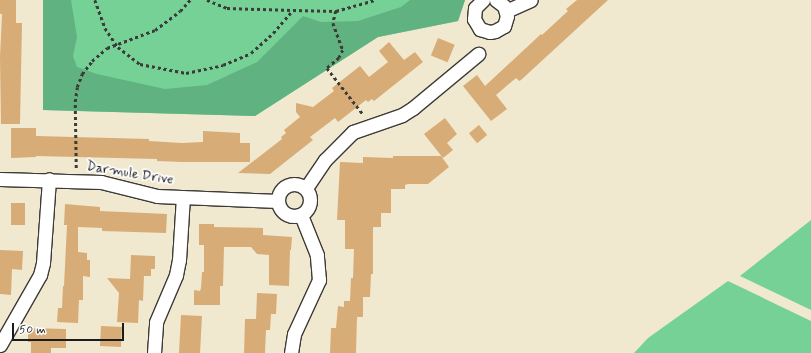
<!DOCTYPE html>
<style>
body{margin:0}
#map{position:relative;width:811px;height:353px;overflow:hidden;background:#f0e9cf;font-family:Mynerve,sans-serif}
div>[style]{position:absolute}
.green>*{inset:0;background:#76d197}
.forest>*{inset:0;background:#60b380}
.building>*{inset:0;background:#d8ac77;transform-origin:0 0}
.path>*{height:2.5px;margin-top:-1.25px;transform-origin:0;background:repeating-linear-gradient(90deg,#3c3b37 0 3px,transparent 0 6px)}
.roads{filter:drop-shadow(1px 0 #3c3b37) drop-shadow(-1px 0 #3c3b37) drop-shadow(0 1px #3c3b37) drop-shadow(0 -1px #3c3b37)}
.minor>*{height:13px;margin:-6.5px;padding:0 6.5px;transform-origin:6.5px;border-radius:6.5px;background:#fff}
.minor>.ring{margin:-6.5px;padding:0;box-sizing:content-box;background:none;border:13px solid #fff;border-radius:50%}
span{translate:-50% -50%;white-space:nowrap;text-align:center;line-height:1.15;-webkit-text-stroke:3.5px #fff;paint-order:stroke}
.street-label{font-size:14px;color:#1c1c1c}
.scale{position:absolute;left:12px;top:323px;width:112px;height:18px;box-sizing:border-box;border:2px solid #1c1c1c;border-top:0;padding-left:5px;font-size:12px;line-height:14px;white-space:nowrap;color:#1c1c1c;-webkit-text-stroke:3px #fff;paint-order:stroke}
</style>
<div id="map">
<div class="green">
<div style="clip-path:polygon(43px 0,465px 0,458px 21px,378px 37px,255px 116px,43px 110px)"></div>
<div style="clip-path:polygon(811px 220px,811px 310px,740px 276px)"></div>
<div style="clip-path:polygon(728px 281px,811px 321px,811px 353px,634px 353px,648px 338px)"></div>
</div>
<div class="forest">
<div style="clip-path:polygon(43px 0,71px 0,77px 37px,73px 56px,77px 67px,97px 74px,165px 89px,207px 85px,257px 62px,303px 16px,321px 22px,358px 21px,401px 7px,410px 0,465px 0,458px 21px,378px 37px,255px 116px,43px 110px)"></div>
</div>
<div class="building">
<div style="clip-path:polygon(0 0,16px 0,16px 23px,22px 23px,20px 124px,1px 124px,0 57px,2px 14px,0 14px)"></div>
<div style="clip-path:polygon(577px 0,608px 0,521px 80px,519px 81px,516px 78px,496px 95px,507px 109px,491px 121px,463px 86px,477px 75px,485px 86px,541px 34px,542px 35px,568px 11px,566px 9px)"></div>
<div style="left:438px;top:38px;width:18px;height:19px;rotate:22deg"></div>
<div style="clip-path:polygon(389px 42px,404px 60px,415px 52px,423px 62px,374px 101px,372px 99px,368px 102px,366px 100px,338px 122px,335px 118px,310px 137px,313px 140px,270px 174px,238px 173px,282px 139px,281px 137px,286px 133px,284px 130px,300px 117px,296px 112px,296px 103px,313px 107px,334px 91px,332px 88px,360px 66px,369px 77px,388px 62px,379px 51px)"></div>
<div style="clip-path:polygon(445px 118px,457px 134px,447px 143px,453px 150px,443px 158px,424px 134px)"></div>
<div style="left:479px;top:125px;width:13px;height:13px;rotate:51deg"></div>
<div style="clip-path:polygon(11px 128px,36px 128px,36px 136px,149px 139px,149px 141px,182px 143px,203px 142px,203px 131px,240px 133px,240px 143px,250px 143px,250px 162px,182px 162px,157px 161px,157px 159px,36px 156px,36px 157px,11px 158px)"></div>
<div style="clip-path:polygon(393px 156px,441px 156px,449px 167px,428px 184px,408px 184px,405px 185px,405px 189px,391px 189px,391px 213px,381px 213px,381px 227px,373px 227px,373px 274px,371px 274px,370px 297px,363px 297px,363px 317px,357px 317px,356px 353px,330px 353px,331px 328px,336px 328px,338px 306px,344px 307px,344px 301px,350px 301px,351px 278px,353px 278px,354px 249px,345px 249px,345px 220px,337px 220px,340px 162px,363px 163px,363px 157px,393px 158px)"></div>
<div style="left:11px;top:203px;width:14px;height:22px"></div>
<div style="clip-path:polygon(65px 204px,100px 207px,100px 211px,167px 214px,166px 233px,102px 231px,102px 228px,78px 227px,78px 252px,87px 253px,87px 260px,90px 260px,90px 277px,83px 276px,83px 300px,79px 300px,78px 323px,57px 322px,58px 308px,62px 308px,63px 286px,64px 286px,67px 225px,64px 225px)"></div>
<div style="clip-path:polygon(199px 224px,214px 224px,214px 227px,263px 228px,263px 235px,292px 237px,291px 250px,290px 250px,289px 286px,269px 285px,269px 255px,257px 254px,251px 247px,224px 247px,223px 286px,220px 286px,220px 305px,194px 305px,194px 290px,200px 291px,201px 288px,202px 272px,204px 272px,204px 245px,199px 245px)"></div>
<div style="clip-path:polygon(0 250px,23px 251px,22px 270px,12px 269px,11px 295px,0 294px)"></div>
<div style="clip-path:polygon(131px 255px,155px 256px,155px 269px,151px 269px,151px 276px,144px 276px,143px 301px,139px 300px,138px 323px,117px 322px,119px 293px,107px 278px,130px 279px)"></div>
<div style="clip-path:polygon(257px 293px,277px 294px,276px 314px,271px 314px,270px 330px,266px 330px,265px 353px,244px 353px,245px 319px,256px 319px)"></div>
<div style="left:181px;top:315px;width:21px;height:38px;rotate:3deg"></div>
<div style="left:101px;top:326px;width:21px;height:20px;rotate:3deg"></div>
<div style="clip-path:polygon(28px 328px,66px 329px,66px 348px,51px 348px,51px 353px,31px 353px,31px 342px,28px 342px)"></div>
</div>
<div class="path">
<div style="left:95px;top:0;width:30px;rotate:70deg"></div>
<div style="left:105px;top:28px;width:23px;rotate:56deg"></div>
<div style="left:118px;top:47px;width:28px;rotate:38deg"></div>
<div style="left:140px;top:64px;width:47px;rotate:11.1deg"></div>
<div style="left:186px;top:73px;width:38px;rotate:-12deg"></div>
<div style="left:223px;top:65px;width:30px;rotate:-23deg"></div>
<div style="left:251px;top:53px;width:30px;rotate:-42deg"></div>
<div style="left:273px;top:33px;width:30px;rotate:-49deg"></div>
<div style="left:293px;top:10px;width:43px;rotate:1.3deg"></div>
<div style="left:336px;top:11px;width:41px;rotate:-15.8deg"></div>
<div style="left:207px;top:0;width:22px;rotate:22deg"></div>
<div style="left:227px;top:8px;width:65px;rotate:1.8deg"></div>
<div style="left:336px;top:11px;width:12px;rotate:104deg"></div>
<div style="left:333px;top:23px;width:29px;rotate:70deg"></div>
<div style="left:343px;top:50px;width:9px;rotate:117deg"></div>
<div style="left:339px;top:58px;width:16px;rotate:140deg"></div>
<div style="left:327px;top:68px;width:58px;rotate:52deg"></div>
<div style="left:76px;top:168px;width:66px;rotate:-90.9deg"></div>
<div style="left:75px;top:102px;width:15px;rotate:-82deg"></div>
<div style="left:77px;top:87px;width:14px;rotate:-69deg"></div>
<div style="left:82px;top:74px;width:16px;rotate:-52deg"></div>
<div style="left:92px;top:61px;width:20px;rotate:-41deg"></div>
<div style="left:107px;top:48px;width:51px;rotate:-20.6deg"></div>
<div style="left:155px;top:30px;width:31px;rotate:-37deg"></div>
<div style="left:180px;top:11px;width:15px;rotate:-48deg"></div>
</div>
<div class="roads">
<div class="minor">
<div style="left:483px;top:0;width:11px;rotate:135deg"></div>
<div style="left:475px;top:8px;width:11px;rotate:95deg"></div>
<div style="left:474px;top:19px;width:12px;rotate:59deg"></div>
<div style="left:480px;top:29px;width:10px;rotate:17deg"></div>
<div style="left:490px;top:32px;width:5px;rotate:-11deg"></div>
<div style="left:495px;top:31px;width:10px;rotate:-29deg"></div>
<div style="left:504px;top:26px;width:10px;rotate:-73deg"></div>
<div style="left:507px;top:16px;width:10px;rotate:-107deg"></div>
<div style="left:504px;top:6px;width:10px;rotate:-143deg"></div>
<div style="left:506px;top:11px;width:27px;rotate:-24deg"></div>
<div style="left:0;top:179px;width:101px;rotate:1.7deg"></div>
<div style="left:101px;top:182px;width:58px;rotate:14deg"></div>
<div style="left:157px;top:196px;width:121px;rotate:2.4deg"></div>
<div class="ring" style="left:278px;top:184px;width:19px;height:19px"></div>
<div style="left:306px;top:188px;width:34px;rotate:-56deg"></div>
<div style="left:325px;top:160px;width:40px;rotate:-45deg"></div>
<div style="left:353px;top:132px;width:52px;rotate:-19.1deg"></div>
<div style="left:402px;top:115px;width:13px;rotate:-32deg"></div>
<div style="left:413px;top:108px;width:85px;rotate:-39.7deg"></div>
<div style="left:0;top:345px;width:81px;rotate:-60.3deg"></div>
<div style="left:40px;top:275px;width:12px;rotate:-76deg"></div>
<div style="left:43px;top:263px;width:84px;rotate:-85.9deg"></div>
<div style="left:154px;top:353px;width:31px;rotate:-86deg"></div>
<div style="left:156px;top:322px;width:51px;rotate:-66.9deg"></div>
<div style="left:176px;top:275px;width:15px;rotate:-79deg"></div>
<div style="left:179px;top:260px;width:63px;rotate:-86.4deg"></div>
<div style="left:291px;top:353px;width:19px;rotate:-81deg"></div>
<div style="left:294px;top:334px;width:60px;rotate:-65.2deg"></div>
<div style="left:319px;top:280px;width:25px;rotate:-95deg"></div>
<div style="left:317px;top:255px;width:43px;rotate:-111.8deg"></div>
</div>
</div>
<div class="street-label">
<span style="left:130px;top:173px;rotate:9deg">Darmule Drive</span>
</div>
<div class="scale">50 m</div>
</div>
